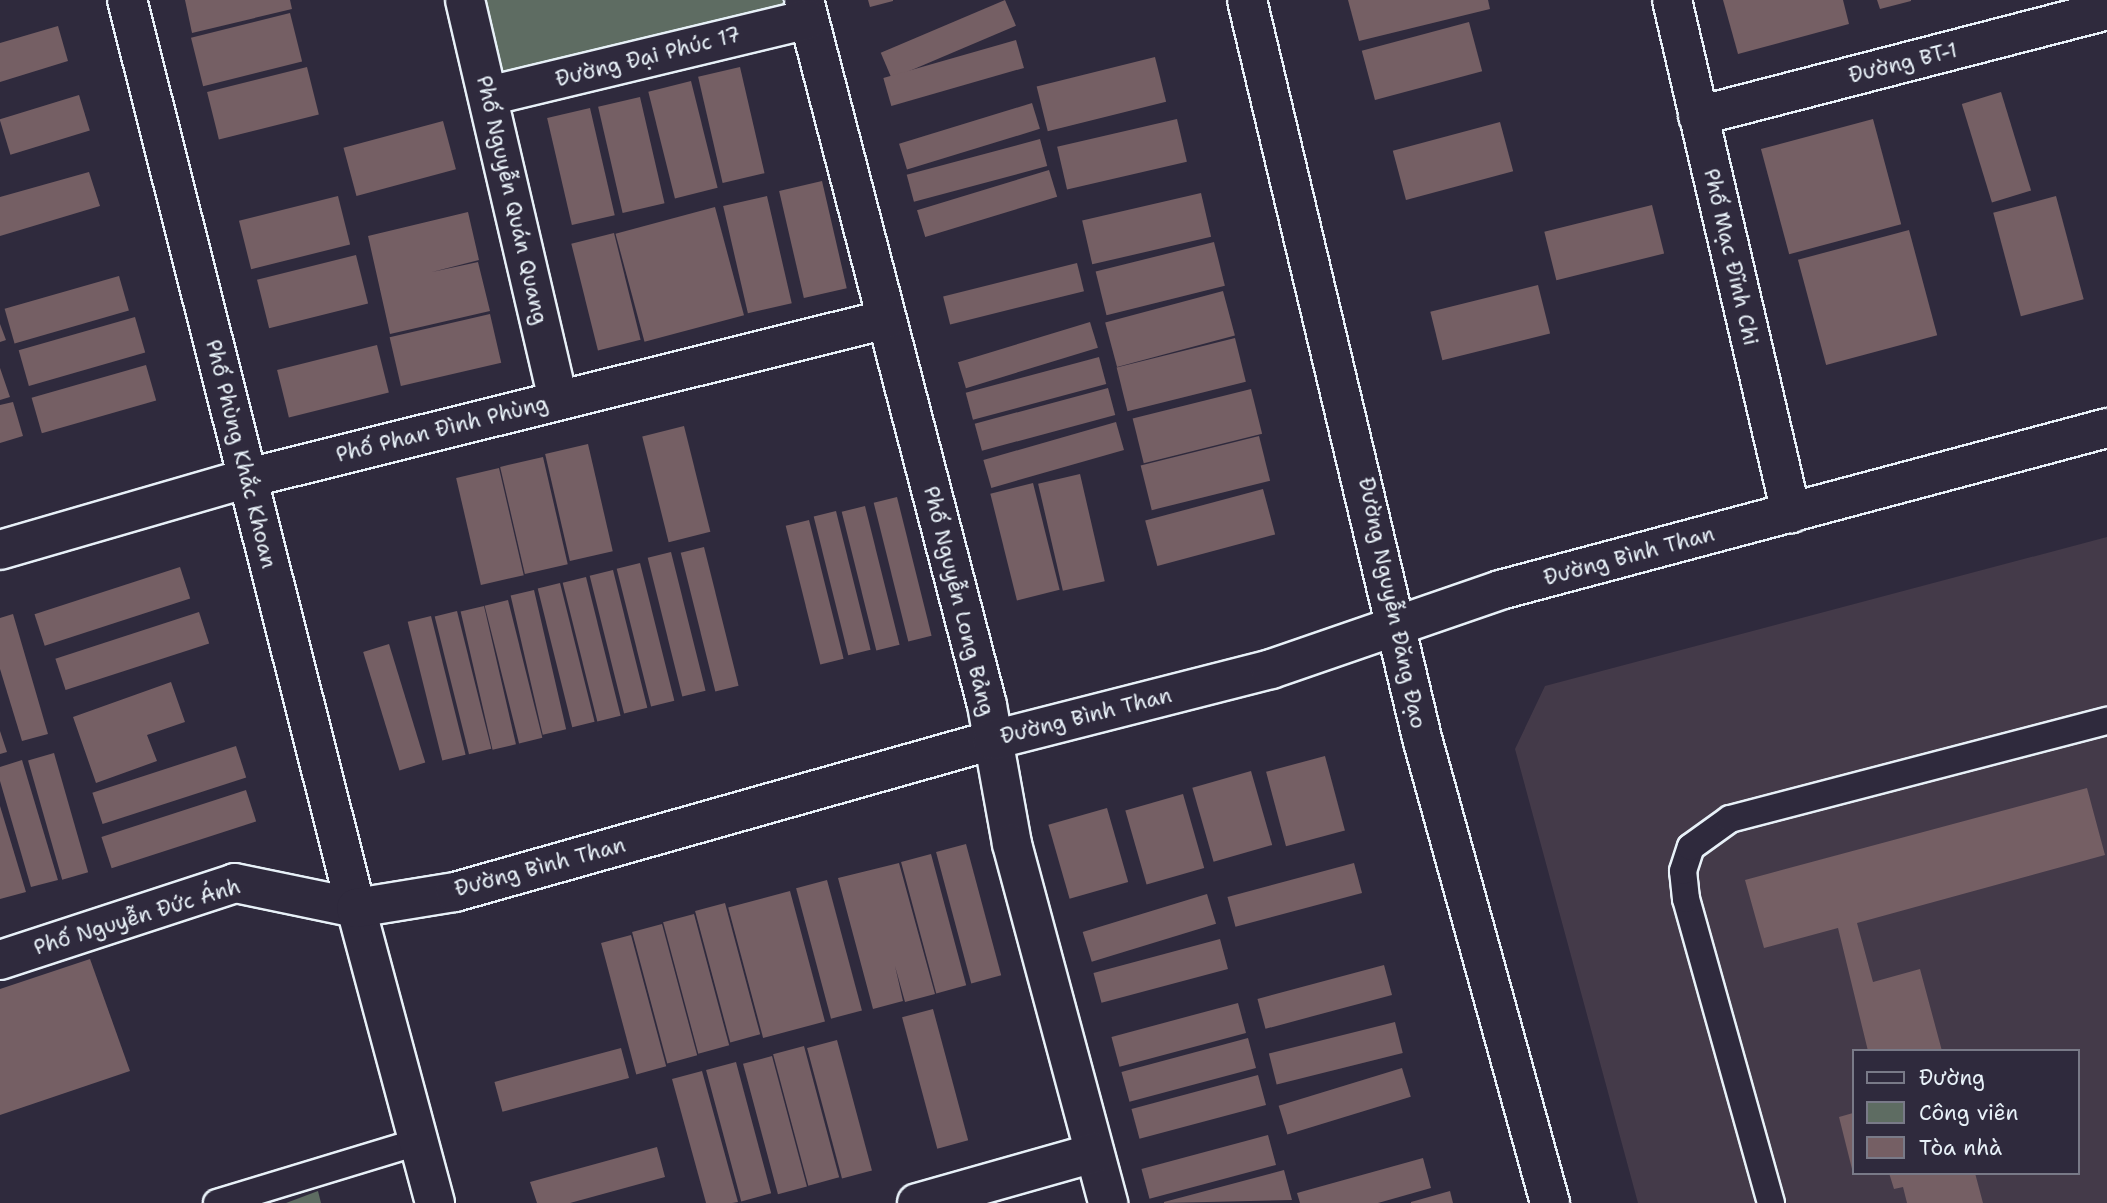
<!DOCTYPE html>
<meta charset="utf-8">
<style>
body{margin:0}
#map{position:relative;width:2107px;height:1203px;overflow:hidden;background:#2f2a3d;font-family:"Shantell Sans",sans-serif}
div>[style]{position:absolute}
.built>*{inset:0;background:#443a49}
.green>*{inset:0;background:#5e6c62}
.building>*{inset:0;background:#755f64;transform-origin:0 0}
.roads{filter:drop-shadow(2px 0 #e8f1f8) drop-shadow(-2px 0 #e8f1f8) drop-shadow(0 2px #e8f1f8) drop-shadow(0 -2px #e8f1f8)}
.service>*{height:26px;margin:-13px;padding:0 13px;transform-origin:13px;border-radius:13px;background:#2f2a3d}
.minor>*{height:38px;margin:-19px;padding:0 19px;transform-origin:19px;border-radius:19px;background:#2f2a3d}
.tertiary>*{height:38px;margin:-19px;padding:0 19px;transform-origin:19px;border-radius:19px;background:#2f2a3d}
.secondary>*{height:38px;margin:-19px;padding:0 19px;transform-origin:19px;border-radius:19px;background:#2f2a3d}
span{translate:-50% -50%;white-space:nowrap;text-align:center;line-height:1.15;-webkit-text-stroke:6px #2f2a3d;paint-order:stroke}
.street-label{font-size:21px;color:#e8f1f8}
.legend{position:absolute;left:1852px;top:1049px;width:228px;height:126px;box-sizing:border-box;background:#2f2a3d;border:2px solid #797a88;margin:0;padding:9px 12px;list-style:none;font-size:21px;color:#e8f1f8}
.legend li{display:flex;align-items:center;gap:14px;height:35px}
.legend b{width:35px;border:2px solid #797a88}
</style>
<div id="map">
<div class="built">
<div style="clip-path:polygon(evenodd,2107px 537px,2107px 1203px,1638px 1203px,1515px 749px,1545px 686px,2107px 537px,1853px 1051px,2077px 1051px,2077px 1173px,1853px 1173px,1853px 1051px)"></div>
</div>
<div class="green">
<div style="clip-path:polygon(465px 0,804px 0,488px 96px)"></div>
<div style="clip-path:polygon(318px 1191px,321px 1203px,286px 1203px)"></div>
</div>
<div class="building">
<div style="clip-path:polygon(185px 0,290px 0,292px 9px,192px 33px)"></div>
<div style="clip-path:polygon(868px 0,893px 0,893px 1px,870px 7px)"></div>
<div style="left:1005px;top:0;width:28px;height:135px;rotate:67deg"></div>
<div style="clip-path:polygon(1348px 0,1488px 0,1490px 9px,1359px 41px)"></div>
<div style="clip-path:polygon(1723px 0,1843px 0,1849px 24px,1738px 54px)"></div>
<div style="clip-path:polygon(1877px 0,1911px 0,1911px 1px,1880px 9px)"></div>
<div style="left:290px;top:13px;width:50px;height:102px;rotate:76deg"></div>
<div style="left:1469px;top:22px;width:51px;height:111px;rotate:75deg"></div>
<div style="clip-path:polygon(58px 26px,68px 61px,0 82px,0 43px)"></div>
<div style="left:1016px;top:40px;width:29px;height:138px;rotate:74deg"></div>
<div style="left:1155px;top:57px;width:46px;height:122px;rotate:76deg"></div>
<div style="left:307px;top:67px;width:49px;height:103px;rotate:76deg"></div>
<div style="left:740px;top:67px;width:109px;height:43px;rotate:77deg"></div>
<div style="left:691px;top:81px;width:110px;height:44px;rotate:76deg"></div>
<div style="left:2001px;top:92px;width:103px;height:41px;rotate:73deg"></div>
<div style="left:79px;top:95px;width:37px;height:83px;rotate:73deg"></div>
<div style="left:640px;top:97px;width:109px;height:43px;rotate:77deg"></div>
<div style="left:1032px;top:103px;width:27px;height:139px;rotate:73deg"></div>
<div style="left:590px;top:108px;width:110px;height:44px;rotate:77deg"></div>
<div style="left:1177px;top:119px;width:44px;height:123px;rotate:77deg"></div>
<div style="left:1873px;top:119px;width:109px;height:116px;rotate:75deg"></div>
<div style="left:443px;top:121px;width:50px;height:103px;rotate:75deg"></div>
<div style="left:1500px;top:122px;width:51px;height:111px;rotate:75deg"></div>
<div style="left:1040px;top:139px;width:28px;height:138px;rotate:75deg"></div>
<div style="left:1049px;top:170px;width:28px;height:138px;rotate:73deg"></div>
<div style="clip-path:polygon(89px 172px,100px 206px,0 236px,0 197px)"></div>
<div style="left:822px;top:181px;width:110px;height:44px;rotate:77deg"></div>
<div style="left:1201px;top:193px;width:45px;height:122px;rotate:77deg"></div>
<div style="left:338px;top:196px;width:50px;height:102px;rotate:76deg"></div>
<div style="left:767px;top:196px;width:110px;height:45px;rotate:77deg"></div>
<div style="left:2056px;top:196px;width:107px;height:65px;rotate:75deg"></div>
<div style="left:1652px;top:205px;width:50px;height:111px;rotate:76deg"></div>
<div style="left:715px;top:207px;width:112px;height:103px;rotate:75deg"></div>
<div style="clip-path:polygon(468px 212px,479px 260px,432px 272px,478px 262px,490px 311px,390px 334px,368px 236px)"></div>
<div style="left:1909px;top:230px;width:109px;height:115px;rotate:75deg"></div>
<div style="left:614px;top:233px;width:110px;height:44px;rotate:76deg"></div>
<div style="left:1214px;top:242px;width:45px;height:122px;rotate:76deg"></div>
<div style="left:356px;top:255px;width:50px;height:102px;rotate:76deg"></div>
<div style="left:1077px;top:263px;width:29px;height:138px;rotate:76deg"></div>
<div style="left:119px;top:276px;width:36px;height:119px;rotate:74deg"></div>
<div style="left:1538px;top:285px;width:50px;height:111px;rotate:76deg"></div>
<div style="left:1223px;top:291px;width:46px;height:122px;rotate:75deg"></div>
<div style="left:490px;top:314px;width:50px;height:103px;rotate:77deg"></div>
<div style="left:135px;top:317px;width:37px;height:121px;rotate:74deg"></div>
<div style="left:1090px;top:322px;width:27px;height:138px;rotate:73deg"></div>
<div style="clip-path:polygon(0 324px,6px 340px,0 342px)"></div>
<div style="left:1235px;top:338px;width:45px;height:122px;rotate:76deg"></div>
<div style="left:377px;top:345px;width:49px;height:103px;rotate:76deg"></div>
<div style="left:1099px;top:357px;width:28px;height:138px;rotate:75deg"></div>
<div style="left:146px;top:365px;width:37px;height:119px;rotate:74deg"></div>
<div style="clip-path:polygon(0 368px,10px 397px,0 400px)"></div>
<div style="left:1108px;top:388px;width:28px;height:138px;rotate:75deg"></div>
<div style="left:1251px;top:389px;width:46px;height:122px;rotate:76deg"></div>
<div style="clip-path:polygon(13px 402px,23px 436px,0 443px,0 405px)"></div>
<div style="left:1116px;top:422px;width:29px;height:138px;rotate:74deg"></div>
<div style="left:684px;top:426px;width:109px;height:43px;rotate:76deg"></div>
<div style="left:1259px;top:436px;width:46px;height:122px;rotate:76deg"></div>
<div style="left:588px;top:444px;width:110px;height:44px;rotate:77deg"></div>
<div style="left:543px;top:457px;width:110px;height:44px;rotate:77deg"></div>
<div style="left:499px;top:468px;width:110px;height:44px;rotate:77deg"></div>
<div style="left:1080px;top:474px;width:110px;height:43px;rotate:77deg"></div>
<div style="left:1033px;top:483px;width:110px;height:44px;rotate:76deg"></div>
<div style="left:1263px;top:489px;width:47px;height:122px;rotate:75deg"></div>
<div style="left:897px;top:497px;width:143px;height:24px;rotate:76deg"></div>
<div style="left:865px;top:506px;width:143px;height:24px;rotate:76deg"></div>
<div style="left:836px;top:511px;width:143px;height:23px;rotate:76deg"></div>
<div style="left:809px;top:520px;width:143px;height:24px;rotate:76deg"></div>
<div style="left:704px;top:547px;width:143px;height:24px;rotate:76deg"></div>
<div style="left:671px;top:552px;width:143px;height:24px;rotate:76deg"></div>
<div style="left:640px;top:563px;width:142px;height:24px;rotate:76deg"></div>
<div style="left:180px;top:567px;width:33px;height:153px;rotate:72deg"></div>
<div style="left:613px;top:570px;width:142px;height:24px;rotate:76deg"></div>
<div style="left:586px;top:577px;width:143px;height:24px;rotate:76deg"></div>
<div style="left:560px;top:583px;width:143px;height:23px;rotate:76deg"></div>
<div style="left:534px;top:590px;width:143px;height:24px;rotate:77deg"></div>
<div style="left:508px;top:600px;width:142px;height:24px;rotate:76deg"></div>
<div style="left:484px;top:606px;width:142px;height:24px;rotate:77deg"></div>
<div style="left:457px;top:611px;width:142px;height:23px;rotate:76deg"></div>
<div style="left:199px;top:612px;width:33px;height:151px;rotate:72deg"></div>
<div style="clip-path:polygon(13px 614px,48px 734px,22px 741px,0 669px,0 618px)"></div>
<div style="left:431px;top:616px;width:143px;height:24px;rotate:76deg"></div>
<div style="left:389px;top:644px;width:124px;height:27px;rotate:73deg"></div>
<div style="clip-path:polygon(171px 682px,185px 722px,147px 735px,157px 761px,96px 783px,73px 717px)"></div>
<div style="clip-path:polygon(0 731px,7px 752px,0 754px)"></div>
<div style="left:236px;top:746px;width:33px;height:151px;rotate:72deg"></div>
<div style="left:54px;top:753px;width:124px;height:27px;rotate:74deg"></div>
<div style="left:1325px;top:756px;width:77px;height:61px;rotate:75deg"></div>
<div style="clip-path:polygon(22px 760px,58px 880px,31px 887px,0 781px,0 767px)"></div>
<div style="left:1251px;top:771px;width:77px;height:61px;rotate:74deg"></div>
<div style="clip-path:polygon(2087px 788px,2105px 855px,1857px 923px,1873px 982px,1920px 969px,1942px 1051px,1868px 1051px,1838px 928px,1764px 948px,1745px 880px)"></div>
<div style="left:246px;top:790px;width:33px;height:152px;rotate:72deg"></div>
<div style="left:1183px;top:794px;width:77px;height:60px;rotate:74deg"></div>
<div style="clip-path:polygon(0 806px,26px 892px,0 899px)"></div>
<div style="left:1107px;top:808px;width:77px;height:61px;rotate:74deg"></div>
<div style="left:966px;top:844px;width:136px;height:31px;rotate:75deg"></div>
<div style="left:931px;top:854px;width:136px;height:31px;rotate:75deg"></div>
<div style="clip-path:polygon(899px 863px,935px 994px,905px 1002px,895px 966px,903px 1001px,873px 1009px,838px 878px)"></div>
<div style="left:1354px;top:863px;width:31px;height:131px;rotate:75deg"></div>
<div style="left:827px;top:880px;width:135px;height:32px;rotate:75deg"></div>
<div style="left:790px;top:891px;width:135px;height:64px;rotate:75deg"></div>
<div style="left:1207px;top:894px;width:31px;height:130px;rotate:73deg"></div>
<div style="left:725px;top:903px;width:136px;height:31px;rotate:75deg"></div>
<div style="left:694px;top:914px;width:136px;height:32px;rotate:75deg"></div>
<div style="left:662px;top:924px;width:136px;height:31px;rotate:75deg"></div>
<div style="left:631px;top:935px;width:136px;height:31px;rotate:75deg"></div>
<div style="left:1220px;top:939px;width:31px;height:131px;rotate:75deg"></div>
<div style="clip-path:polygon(90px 959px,130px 1071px,0 1115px,0 989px)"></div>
<div style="left:1384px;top:965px;width:31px;height:131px;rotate:75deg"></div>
<div style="left:1238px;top:1003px;width:31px;height:131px;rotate:75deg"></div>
<div style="left:933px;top:1009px;width:136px;height:32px;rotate:75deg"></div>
<div style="left:1395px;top:1022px;width:32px;height:130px;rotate:76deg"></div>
<div style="left:1248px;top:1038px;width:31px;height:131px;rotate:75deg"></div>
<div style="left:837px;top:1040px;width:135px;height:31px;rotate:75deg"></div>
<div style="left:804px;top:1046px;width:136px;height:32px;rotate:75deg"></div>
<div style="left:621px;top:1048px;width:31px;height:131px;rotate:75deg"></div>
<div style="left:772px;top:1056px;width:135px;height:30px;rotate:75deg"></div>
<div style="left:736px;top:1062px;width:136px;height:31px;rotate:75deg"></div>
<div style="left:1402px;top:1068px;width:30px;height:129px;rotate:73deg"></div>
<div style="clip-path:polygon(702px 1071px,738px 1202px,732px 1203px,706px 1203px,672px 1079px)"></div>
<div style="left:1258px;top:1075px;width:31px;height:131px;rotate:75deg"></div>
<div style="clip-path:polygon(1853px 1113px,1853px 1169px,1852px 1169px,1839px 1117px)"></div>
<div style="left:1268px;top:1135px;width:31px;height:131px;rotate:75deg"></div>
<div style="clip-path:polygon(657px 1147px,665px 1177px,570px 1203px,537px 1203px,530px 1182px)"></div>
<div style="clip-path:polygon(1423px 1158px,1431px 1188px,1378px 1203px,1300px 1203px,1297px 1193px)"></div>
<div style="clip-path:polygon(1284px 1170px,1292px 1200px,1164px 1203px,1164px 1202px)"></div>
<div style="clip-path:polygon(1889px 1173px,1975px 1173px,1983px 1203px,1907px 1203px,1903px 1187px,1894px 1189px)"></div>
<div style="clip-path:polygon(1450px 1191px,1453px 1203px,1411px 1203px,1411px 1202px)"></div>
</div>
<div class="roads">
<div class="service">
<div style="left:217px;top:1203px;width:210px;rotate:-16.9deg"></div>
<div style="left:1771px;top:1203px;width:316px;rotate:-105.6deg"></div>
<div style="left:1686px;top:899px;width:28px;rotate:-96deg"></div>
<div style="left:1683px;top:871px;width:25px;rotate:-72deg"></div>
<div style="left:1691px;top:847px;width:48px;rotate:-35.7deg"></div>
<div style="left:1730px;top:819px;width:390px;rotate:-14.6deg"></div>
</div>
<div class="minor">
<div style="left:465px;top:0;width:411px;rotate:76.9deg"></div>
<div style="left:804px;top:0;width:728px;rotate:75.45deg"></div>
<div style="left:987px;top:705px;width:141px;rotate:79.8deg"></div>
<div style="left:1012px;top:844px;width:372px;rotate:75deg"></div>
<div style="left:1672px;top:0;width:527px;rotate:76.94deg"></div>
<div style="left:488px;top:96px;width:329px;rotate:-13.5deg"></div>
<div style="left:1698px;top:116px;width:423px;rotate:-14.5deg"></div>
<div style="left:0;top:550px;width:258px;rotate:-16.2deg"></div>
<div style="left:248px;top:478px;width:658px;rotate:-13.97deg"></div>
<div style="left:0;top:960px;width:247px;rotate:-18.1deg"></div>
<div style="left:235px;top:883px;width:124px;rotate:11.7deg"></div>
<div style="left:356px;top:908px;width:936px;rotate:-104.15deg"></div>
<div style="left:917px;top:1203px;width:184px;rotate:-15.8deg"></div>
</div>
<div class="tertiary">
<div style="left:435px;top:1203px;width:305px;rotate:-105deg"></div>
<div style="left:356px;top:908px;width:100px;rotate:-9.2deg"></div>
<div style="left:455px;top:892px;width:559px;rotate:-15.78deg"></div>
<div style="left:993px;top:740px;width:287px;rotate:-14.3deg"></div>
<div style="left:1271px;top:669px;width:242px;rotate:-19deg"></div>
<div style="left:1500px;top:590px;width:628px;rotate:-14.94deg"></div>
</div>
<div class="secondary">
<div style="left:1247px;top:0;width:758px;rotate:76.66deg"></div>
<div style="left:1422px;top:738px;width:482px;rotate:74.6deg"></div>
</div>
</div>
<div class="street-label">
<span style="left:648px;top:57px;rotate:-14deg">Đường Đại Phúc 17</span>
<span style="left:1903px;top:63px;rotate:-14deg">Đường BT-1</span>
<span style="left:512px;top:200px;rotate:77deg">Phố Nguyễn Quán Quang</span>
<span style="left:1731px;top:257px;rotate:77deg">Phố Mạc Đĩnh Chi</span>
<span style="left:442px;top:429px;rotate:-14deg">Phố Phan Đình Phùng</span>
<span style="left:241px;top:454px;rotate:76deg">Phố Phùng Khắc Khoan</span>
<span style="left:1629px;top:556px;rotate:-15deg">Đường Bình Than</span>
<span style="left:959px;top:601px;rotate:76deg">Phố Nguyễn Long Bảng</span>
<span style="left:1392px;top:603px;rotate:78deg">Đường Nguyễn Đăng Đạo</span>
<span style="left:1086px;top:716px;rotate:-14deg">Đường Bình Than</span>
<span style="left:540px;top:867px;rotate:-15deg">Đường Bình Than</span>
<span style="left:137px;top:917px;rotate:-17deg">Phố Nguyễn Đức Ánh</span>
</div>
<ul class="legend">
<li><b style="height:9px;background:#2f2a3d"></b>Đường</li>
<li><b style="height:19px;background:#5e6c62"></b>Công viên</li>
<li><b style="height:19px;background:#755f64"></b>Tòa nhà</li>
</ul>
</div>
